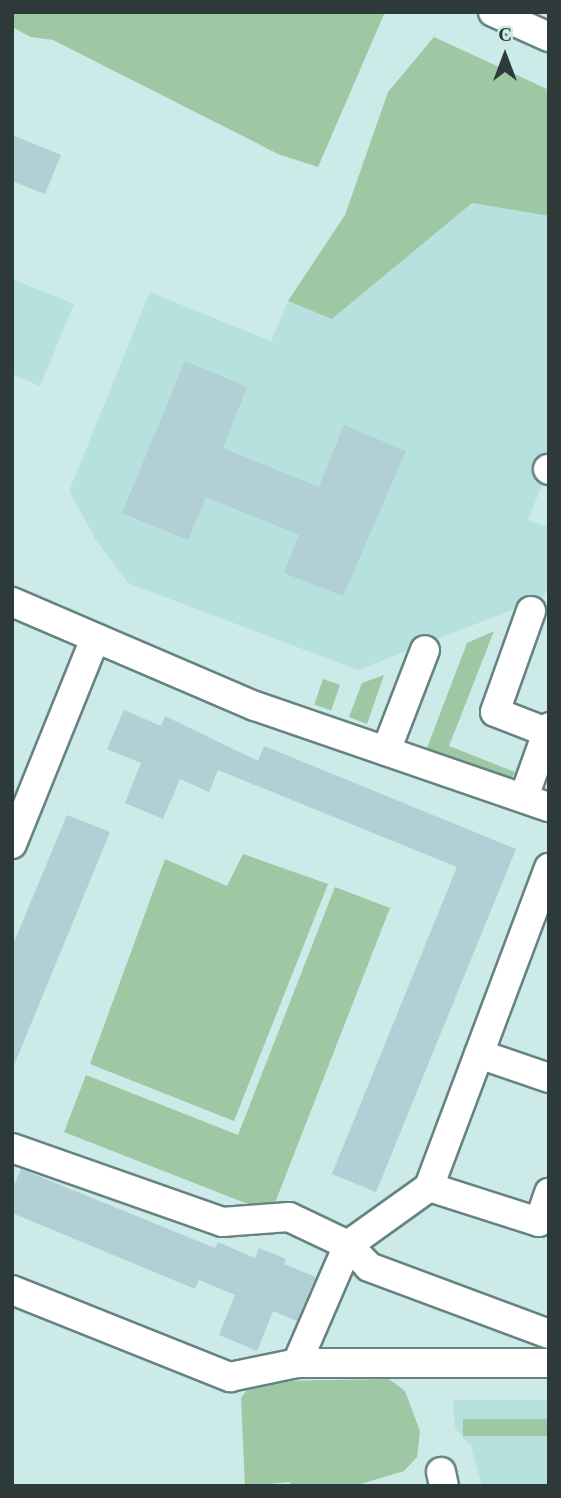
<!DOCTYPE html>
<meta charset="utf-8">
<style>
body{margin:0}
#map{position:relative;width:561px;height:1498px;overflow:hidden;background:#cbeae8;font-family:"Times New Roman",serif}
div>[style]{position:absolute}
.built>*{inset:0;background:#b7e1de}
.green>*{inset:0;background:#9ec8a3;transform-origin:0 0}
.building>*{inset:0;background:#b1cfd5}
.roads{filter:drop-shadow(2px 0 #668381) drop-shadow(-2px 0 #668381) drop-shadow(0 2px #668381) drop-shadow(0 -2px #668381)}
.minor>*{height:28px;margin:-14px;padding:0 14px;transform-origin:14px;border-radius:14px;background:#fff}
span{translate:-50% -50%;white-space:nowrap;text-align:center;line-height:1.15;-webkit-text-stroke:5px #cbeae8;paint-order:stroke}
.frame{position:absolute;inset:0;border:14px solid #2d3a39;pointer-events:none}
.north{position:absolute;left:470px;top:21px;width:70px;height:70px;-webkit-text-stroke:5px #cbeae8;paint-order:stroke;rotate:0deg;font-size:19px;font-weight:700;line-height:28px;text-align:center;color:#2d3a39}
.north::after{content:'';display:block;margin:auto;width:24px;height:32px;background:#2d3a39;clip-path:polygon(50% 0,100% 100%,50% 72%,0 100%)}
</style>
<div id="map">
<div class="built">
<div style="clip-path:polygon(472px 203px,549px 216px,549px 467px,528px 520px,549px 528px,549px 584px,543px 598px,358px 670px,128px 583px,97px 542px,69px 491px,150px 292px,271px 341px,288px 301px,332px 319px)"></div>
<div style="clip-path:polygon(12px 279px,74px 304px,40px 386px,12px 374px)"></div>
<div style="clip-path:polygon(453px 1400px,549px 1400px,549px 1486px,482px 1486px,471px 1446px,455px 1428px)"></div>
</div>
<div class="green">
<div style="clip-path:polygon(12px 12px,385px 12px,318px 167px,278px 154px,53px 40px,31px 37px,12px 27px)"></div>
<div style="clip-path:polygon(434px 37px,549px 90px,549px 216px,472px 203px,332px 319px,288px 301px,345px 215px,388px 92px)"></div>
<div style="clip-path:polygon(494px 631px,449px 746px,515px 772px,510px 782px,497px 781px,427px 748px,467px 643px)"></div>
<div style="clip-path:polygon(384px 675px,367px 724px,349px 717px,362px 683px)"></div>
<div style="left:323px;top:679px;width:18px;height:27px;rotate:19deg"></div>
<div style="clip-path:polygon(243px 854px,328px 884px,234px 1121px,90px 1064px,165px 859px,227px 886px)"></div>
<div style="clip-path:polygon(335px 887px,390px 908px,271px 1213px,64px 1132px,86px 1075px,238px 1135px)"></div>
<div style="clip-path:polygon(389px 1379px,405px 1391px,420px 1431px,417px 1457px,404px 1471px,354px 1486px,292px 1486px,290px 1482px,245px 1486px,241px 1398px,249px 1387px,273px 1381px)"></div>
<div style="left:463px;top:1419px;width:86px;height:17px"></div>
</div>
<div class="building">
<div style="clip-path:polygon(12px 135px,61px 155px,45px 194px,12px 181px)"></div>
<div style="clip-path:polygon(185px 361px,247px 387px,223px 448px,319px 487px,344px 425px,406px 451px,343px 596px,284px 573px,299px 535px,206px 497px,188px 540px,122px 513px)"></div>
<div style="clip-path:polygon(124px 710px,161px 726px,165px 716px,258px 761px,264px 746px,516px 849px,376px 1192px,332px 1174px,457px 867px,218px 770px,209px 792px,180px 779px,163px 819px,125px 803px,141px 763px,107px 749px)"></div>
<div style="clip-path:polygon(67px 815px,110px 832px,12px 1070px,12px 947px)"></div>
<div style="clip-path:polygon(21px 1169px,215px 1248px,218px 1242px,255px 1258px,259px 1248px,286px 1259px,284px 1264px,316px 1277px,297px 1321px,273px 1311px,257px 1351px,219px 1335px,235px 1295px,199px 1280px,195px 1289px,12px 1213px,12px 1190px)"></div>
</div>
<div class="roads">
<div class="minor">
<div style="left:493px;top:12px;width:61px;rotate:24.1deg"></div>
<div style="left:548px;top:469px;width:1px;rotate:45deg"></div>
<div style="left:12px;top:602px;width:264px;rotate:23.2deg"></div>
<div style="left:255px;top:706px;width:311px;rotate:19deg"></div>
<div style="left:531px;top:611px;width:107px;rotate:109.6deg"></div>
<div style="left:495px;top:712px;width:58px;rotate:21.3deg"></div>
<div style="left:386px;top:751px;width:108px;rotate:-68.9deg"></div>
<div style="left:524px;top:797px;width:74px;rotate:-70.3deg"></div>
<div style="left:12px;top:844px;width:219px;rotate:-68deg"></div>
<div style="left:479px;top:1054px;width:74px;rotate:18.9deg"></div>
<div style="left:12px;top:1148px;width:223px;rotate:19.4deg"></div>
<div style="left:222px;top:1222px;width:67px;rotate:-4.3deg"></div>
<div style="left:289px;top:1217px;width:65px;rotate:25.4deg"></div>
<div style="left:348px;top:1245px;width:30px;rotate:46deg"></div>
<div style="left:369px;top:1267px;width:192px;rotate:20.4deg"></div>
<div style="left:429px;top:1187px;width:341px;rotate:-69.4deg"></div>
<div style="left:12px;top:1290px;width:235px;rotate:21.8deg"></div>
<div style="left:230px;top:1377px;width:68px;rotate:-11.8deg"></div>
<div style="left:297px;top:1363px;width:252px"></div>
<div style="left:297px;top:1363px;width:129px;rotate:-66.6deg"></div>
<div style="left:348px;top:1245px;width:100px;rotate:-35.6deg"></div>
<div style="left:429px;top:1187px;width:115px;rotate:17.7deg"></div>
<div style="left:539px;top:1222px;width:31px;rotate:-71deg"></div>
<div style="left:441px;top:1472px;width:14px;rotate:78deg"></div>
</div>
</div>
<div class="frame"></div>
<div class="north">С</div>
</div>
